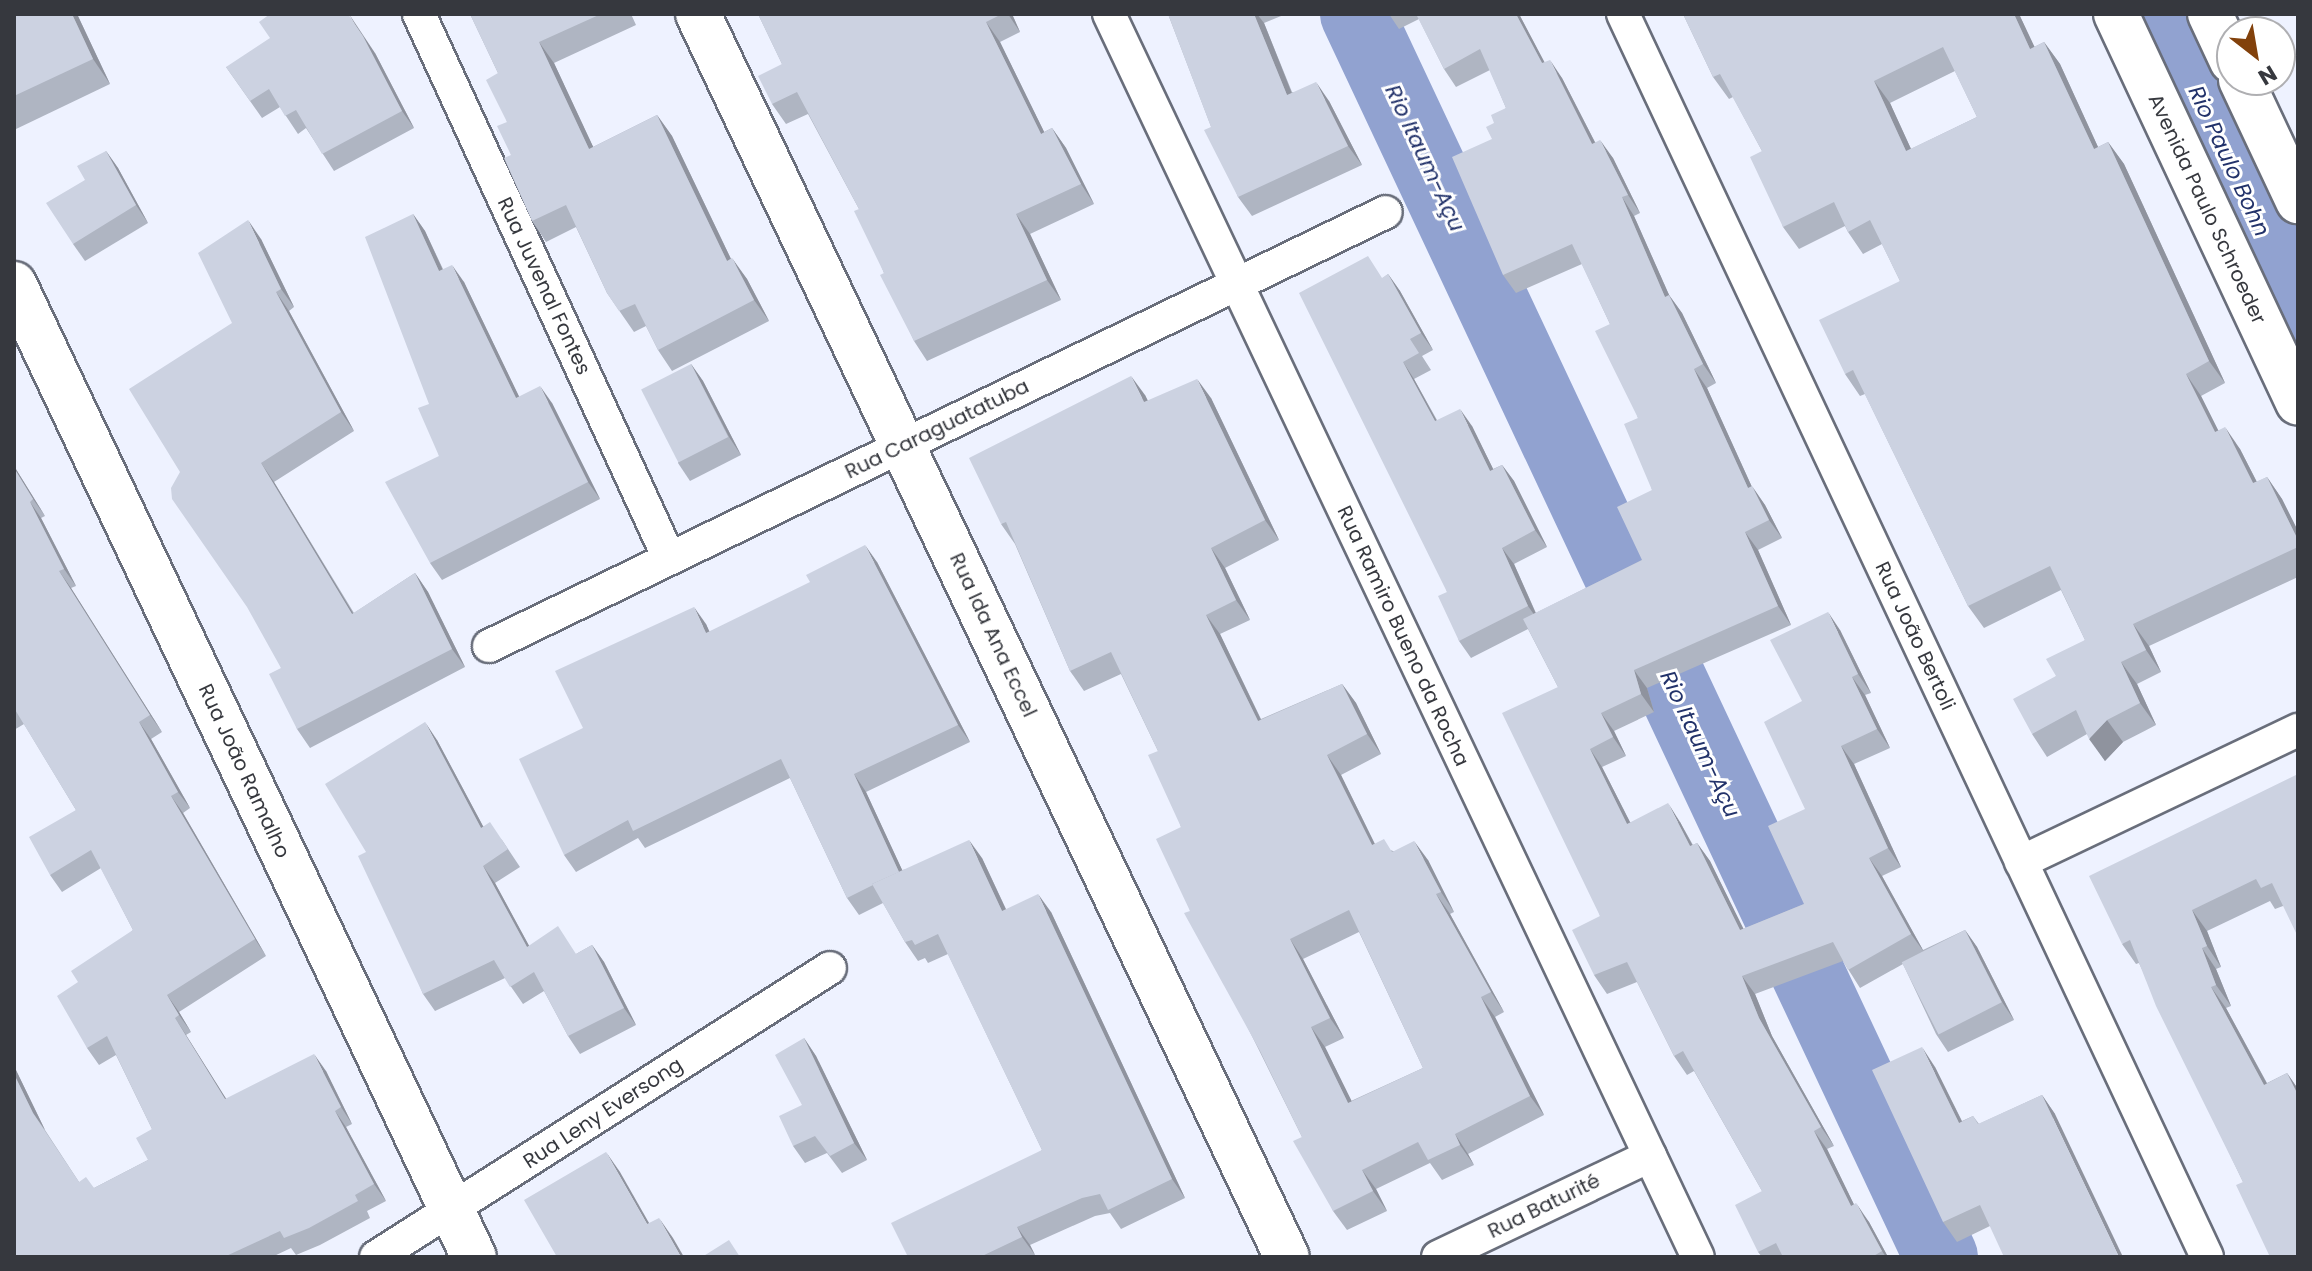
<!DOCTYPE html>
<meta charset="utf-8">
<style>
body{margin:0}
#map{position:relative;width:2312px;height:1271px;overflow:hidden;background:#eef2ff;font-family:Poppins,sans-serif}
div>[style]{position:absolute}
.river>*{height:74px;margin:-37px;padding:0 37px;transform-origin:37px;border-radius:37px;background:#91a2d0}
.roads{filter:drop-shadow(2px 0 #696e7b) drop-shadow(-2px 0 #696e7b) drop-shadow(0 2px #696e7b) drop-shadow(0 -2px #696e7b)}
.street>*{height:32px;margin:-16px;padding:0 16px;transform-origin:16px;border-radius:16px;background:#fff}
.secondary>*{height:44px;margin:-22px;padding:0 22px;transform-origin:22px;border-radius:22px;background:#fff}
.primary>*{height:44px;margin:-22px;padding:0 22px;transform-origin:22px;border-radius:22px;background:#fff}
.wall>*{inset:0;background:#afb5c2}
.shaded-wall>*{inset:0;background:#8f939e}
.building>*{inset:0;background:#ccd2e1;transform-origin:0 0}
span{translate:-50% -50%;white-space:nowrap;text-align:center;line-height:1.15;-webkit-text-stroke:6px #fff;paint-order:stroke}
.street-label{font-size:20px;color:#36383e}
.water-label{font-size:22px;color:#22326a;font-style:italic}
.frame{position:absolute;inset:0;border:16px solid #36383e;pointer-events:none}
.north{position:absolute;left:2216px;top:16px;width:80px;height:80px;box-sizing:border-box;background:#fff;border:2px solid #afafb2;border-radius:50%;rotate:149deg;font-size:22px;font-weight:700;line-height:32px;text-align:center;color:#36383e}
.north::after{content:'';display:block;margin:auto;width:28px;height:36px;background:#82410b;clip-path:polygon(50% 0,100% 100%,50% 72%,0 100%)}
</style>
<div id="map">
<div class="river">
<div style="left:1357px;top:14px;width:1373px;rotate:64.83deg"></div>
<div style="left:2159px;top:14px;width:324px;rotate:64.6deg"></div>
</div>
<div class="roads">
<div class="street">
<div style="left:419px;top:14px;width:599px;rotate:65.32deg"></div>
<div style="left:1109px;top:14px;width:1375px;rotate:64.65deg"></div>
<div style="left:1623px;top:14px;width:1373px;rotate:64.83deg"></div>
<div style="left:489px;top:646px;width:996px;rotate:-25.82deg"></div>
<div style="left:2021px;top:862px;width:307px;rotate:-25.5deg"></div>
<div style="left:376px;top:1257px;width:538px;rotate:-32.48deg"></div>
<div style="left:1438px;top:1257px;width:235px;rotate:-25.5deg"></div>
</div>
<div class="secondary">
<div style="left:698px;top:14px;width:1375px;rotate:64.65deg"></div>
<div style="left:14px;top:284px;width:1076px;rotate:64.7deg"></div>
</div>
<div class="primary">
<div style="left:2116px;top:14px;width:429px;rotate:64.9deg"></div>
<div style="left:2210px;top:14px;width:52px;rotate:64.9deg"></div>
<div style="left:2241px;top:80px;width:134px;rotate:64.8deg"></div>
</div>
</div>
<div class="wall">
<div style="clip-path:polygon(14px 14px,77px 14px,110px 84px,14px 130px)"></div>
<div style="clip-path:polygon(470px 14px,631px 14px,636px 25px,554px 63px,593px 147px,657px 115px,672px 136px,731px 259px,747px 279px,769px 321px,672px 371px,658px 350px,646px 326px,634px 332px,607px 293px,576px 227px,546px 242px,532px 221px,511px 155px,507px 122px,498px 73px)"></div>
<div style="clip-path:polygon(758px 14px,1012px 14px,1020px 32px,1000px 42px,1044px 132px,1052px 128px,1066px 148px,1094px 204px,1030px 234px,1061px 300px,927px 361px,914px 341px,884px 273px,859px 209px,808px 114px,786px 124px,772px 104px,782px 64px)"></div>
<div style="clip-path:polygon(1168px 14px,1286px 14px,1264px 23px,1292px 92px,1329px 101px,1362px 165px,1252px 216px,1238px 197px)"></div>
<div style="clip-path:polygon(1389px 14px,1519px 14px,1544px 62px,1562px 78px,1595px 142px,1613px 158px,1640px 213px,1634px 216px,1669px 295px,1682px 313px,1716px 383px,1707px 388px,1752px 487px,1765px 505px,1782px 538px,1758px 550px,1791px 625px,1647px 688px,1654px 712px,1614px 731px,1626px 756px,1602px 767px,1630px 822px,1680px 822px,1693px 845px,1697px 843px,1710px 861px,1743px 929px,1804px 904px,1805px 809px,1802px 701px,1840px 630px,1871px 693px,1865px 695px,1890px 748px,1854px 764px,1901px 867px,1882px 876px,1923px 950px,1965px 930px,1977px 947px,2014px 1020px,1948px 1052px,1936px 1034px,1903px 964px,1860px 988px,1843px 961px,1755px 994px,1772px 1036px,1834px 1146px,1827px 1149px,1854px 1205px,1869px 1222px,1888px 1257px,1762px 1257px,1758px 1252px,1762px 1191px,1694px 1071px,1687px 1075px,1674px 1056px,1637px 982px,1607px 994px,1594px 975px,1600px 916px,1558px 687px,1528px 629px,1471px 658px,1459px 641px,1447px 592px,1383px 278px,1388px 274px,1400px 291px,1433px 350px,1422px 356px,1431px 370px,1414px 379px,1437px 420px,1472px 426px,1493px 469px,1502px 465px,1514px 481px,1547px 547px,1514px 564px,1536px 613px,1642px 560px,1652px 490px,1638px 418px,1610px 324px,1582px 264px,1516px 293px,1503px 275px,1492px 139px,1494px 123px,1506px 108px,1490px 70px,1456px 87px,1444px 69px,1419px 19px,1399px 29px)"></div>
<div style="clip-path:polygon(evenodd,1683px 14px,2019px 14px,2034px 47px,2044px 42px,2060px 64px,2098px 147px,2108px 142px,2124px 164px,2225px 383px,2201px 396px,2218px 430px,2240px 449px,2257px 482px,2267px 477px,2282px 499px,2298px 531px,2298px 577px,2149px 646px,2161px 672px,2137px 684px,2156px 725px,2123px 742px,2105px 761px,2087px 734px,2047px 757px,2032px 734px,2056px 676px,2085px 640px,2061px 590px,1984px 628px,1968px 606px,1865px 394px,1860px 396px,1845px 374px,1900px 281px,1882px 244px,1863px 254px,1848px 232px,1845px 226px,1799px 249px,1783px 227px,1762px 151px,1733px 97px,1729px 99px,1713px 77px,1683px 14px,1955px 71px,1977px 117px,1911px 149px,1890px 103px,1955px 71px)"></div>
<div style="clip-path:polygon(375px 53px,414px 128px,334px 171px,306px 128px,298px 134px,280px 107px,262px 118px,226px 67px)"></div>
<div style="clip-path:polygon(106px 151px,118px 168px,148px 223px,85px 261px,73px 244px,85px 180px)"></div>
<div style="clip-path:polygon(413px 214px,425px 231px,443px 269px,464px 282px,519px 397px,552px 403px,600px 499px,442px 580px,430px 563px,439px 456px)"></div>
<div style="clip-path:polygon(261px 239px,294px 307px,289px 311px,354px 431px,274px 482px,354px 613px,415px 573px,428px 592px,465px 667px,310px 748px,297px 729px,281px 668px,232px 323px)"></div>
<div style="clip-path:polygon(691px 364px,703px 381px,741px 455px,690px 481px,678px 463px)"></div>
<div style="clip-path:polygon(evenodd,1145px 395px,1148px 401px,1211px 398px,1279px 540px,1225px 568px,1250px 620px,1220px 634px,1261px 719px,1342px 684px,1356px 703px,1381px 754px,1341px 775px,1375px 844px,1393px 851px,1428px 860px,1454px 912px,1450px 914px,1504px 1012px,1495px 1017px,1544px 1115px,1468px 1154px,1474px 1165px,1442px 1180px,1430px 1163px,1376px 1189px,1387px 1211px,1347px 1230px,1333px 1211px,1302px 1137px,1190px 911px,1181px 827px,1158px 751px,1121px 674px,1084px 691px,1070px 671px,1015px 544px,1001px 524px,1145px 395px,1359px 932px,1423px 1068px,1351px 1101px,1325px 1047px,1344px 1038px,1303px 959px,1359px 932px)"></div>
<div style="clip-path:polygon(14px 466px,45px 516px,41px 518px,76px 586px,71px 588px,162px 732px,151px 739px,190px 808px,183px 813px,266px 956px,179px 1012px,191px 1032px,186px 1035px,226px 1099px,326px 1071px,352px 1124px,346px 1127px,386px 1201px,367px 1211px,370px 1218px,320px 1245px,296px 1255px,291px 1248px,272px 1257px,14px 1257px,14px 1066px,45px 1130px,79px 1182px,94px 1188px,148px 1160px,152px 1129px,116px 1055px,99px 1065px,87px 1048px,78px 982px,133px 930px,101px 868px,62px 892px,50px 875px,76px 810px,24px 724px,14px 730px)"></div>
<div style="clip-path:polygon(877px 562px,970px 742px,866px 792px,902px 870px,982px 858px,1006px 909px,1051px 912px,1185px 1198px,1121px 1229px,1110px 1213px,1095px 1216px,1030px 1245px,1035px 1255px,1031px 1257px,908px 1257px,1042px 1150px,948px 954px,928px 963px,925px 958px,918px 961px,905px 942px,883px 903px,859px 915px,847px 898px,790px 778px,645px 848px,638px 838px,576px 872px,564px 855px,583px 728px,706px 624px,709px 632px)"></div>
<div style="clip-path:polygon(437px 740px,483px 826px,502px 840px,520px 867px,495px 883px,529px 946px,576px 954px,592px 945px,604px 962px,636px 1025px,580px 1054px,568px 1036px,544px 991px,523px 1004px,505px 978px,435px 1011px,423px 994px,366px 852px)"></div>
<div style="clip-path:polygon(2298px 774px,2283px 906px,2275px 909px,2270px 901px,2207px 931px,2221px 967px,2216px 969px,2231px 1006px,2226px 1008px,2267px 1083px,2287px 1073px,2298px 1089px,2298px 1257px,2243px 1182px,2139px 963px,2136px 964px,2122px 944px)"></div>
<div style="clip-path:polygon(804px 1038px,816px 1056px,867px 1160px,842px 1173px,827px 1153px,805px 1163px,793px 1146px,802px 1105px)"></div>
<div style="clip-path:polygon(1935px 1067px,1962px 1121px,1973px 1116px,1979px 1124px,2042px 1095px,2055px 1114px,1990px 1226px,1957px 1242px,1943px 1222px)"></div>
</div>
<div class="shaded-wall">
<div style="clip-path:polygon(72px 14px,77px 14px,110px 84px,93px 59px)"></div>
<div style="clip-path:polygon(349px 14px,375px 53px,414px 128px,402px 111px)"></div>
<div style="clip-path:polygon(1008px 14px,1012px 14px,1020px 32px)"></div>
<div style="clip-path:polygon(1254px 14px,1257px 14px,1264px 23px,1300px 114px,1287px 95px)"></div>
<div style="clip-path:polygon(1516px 14px,1519px 14px,1555px 82px,1542px 63px)"></div>
<div style="clip-path:polygon(2014px 14px,2019px 14px,2046px 71px,2030px 49px)"></div>
<div style="clip-path:polygon(986px 22px,1000px 42px,1055px 154px,1041px 134px)"></div>
<div style="clip-path:polygon(539px 42px,554px 63px,604px 170px,589px 149px)"></div>
<div style="clip-path:polygon(2044px 42px,2060px 64px,2109px 171px,2094px 149px)"></div>
<div style="clip-path:polygon(1550px 60px,1562px 78px,1605px 162px,1592px 144px)"></div>
<div style="clip-path:polygon(1874px 81px,1890px 103px,1922px 173px,1906px 151px)"></div>
<div style="clip-path:polygon(1316px 82px,1329px 101px,1362px 165px,1348px 146px)"></div>
<div style="clip-path:polygon(657px 115px,672px 136px,742px 282px,727px 261px)"></div>
<div style="clip-path:polygon(1052px 128px,1066px 148px,1094px 204px,1081px 184px)"></div>
<div style="clip-path:polygon(1600px 140px,1613px 158px,1640px 213px,1628px 195px)"></div>
<div style="clip-path:polygon(2108px 142px,2124px 164px,2225px 383px,2209px 361px)"></div>
<div style="clip-path:polygon(106px 151px,118px 168px,148px 223px,136px 205px)"></div>
<div style="clip-path:polygon(1622px 197px,1634px 216px,1678px 315px,1665px 297px)"></div>
<div style="clip-path:polygon(413px 214px,425px 231px,451px 288px,439px 271px)"></div>
<div style="clip-path:polygon(1016px 214px,1030px 234px,1061px 300px,1047px 280px)"></div>
<div style="clip-path:polygon(248px 220px,261px 239px,294px 307px,281px 289px)"></div>
<div style="clip-path:polygon(732px 258px,747px 279px,769px 321px,754px 300px)"></div>
<div style="clip-path:polygon(452px 265px,464px 282px,528px 415px,516px 398px)"></div>
<div style="clip-path:polygon(1388px 274px,1400px 291px,1433px 350px,1421px 333px)"></div>
<div style="clip-path:polygon(276px 292px,289px 311px,354px 431px,341px 412px)"></div>
<div style="clip-path:polygon(1669px 295px,1682px 313px,1716px 383px,1703px 364px)"></div>
<div style="clip-path:polygon(1403px 362px,1414px 379px,1446px 438px,1435px 421px)"></div>
<div style="clip-path:polygon(691px 364px,703px 381px,741px 455px,729px 437px)"></div>
<div style="clip-path:polygon(1694px 369px,1707px 388px,1761px 507px,1748px 488px)"></div>
<div style="clip-path:polygon(2186px 374px,2201px 396px,2230px 454px,2215px 432px)"></div>
<div style="clip-path:polygon(1131px 376px,1145px 395px,1158px 422px,1144px 402px)"></div>
<div style="clip-path:polygon(1197px 379px,1211px 398px,1279px 540px,1265px 520px)"></div>
<div style="clip-path:polygon(540px 386px,552px 403px,600px 499px,588px 482px)"></div>
<div style="clip-path:polygon(1460px 409px,1472px 426px,1502px 487px,1490px 471px)"></div>
<div style="clip-path:polygon(2225px 427px,2240px 449px,2269px 506px,2253px 483px)"></div>
<div style="clip-path:polygon(261px 463px,274px 482px,365px 633px,352px 614px)"></div>
<div style="clip-path:polygon(1502px 465px,1514px 481px,1547px 547px,1535px 530px)"></div>
<div style="clip-path:polygon(14px 466px,45px 516px,33px 499px,14px 468px)"></div>
<div style="clip-path:polygon(2267px 477px,2282px 499px,2298px 531px,2298px 540px)"></div>
<div style="clip-path:polygon(1752px 486px,1765px 505px,1782px 538px,1769px 520px)"></div>
<div style="clip-path:polygon(30px 502px,41px 518px,76px 586px,64px 569px)"></div>
<div style="clip-path:polygon(1745px 532px,1758px 550px,1791px 625px,1778px 606px)"></div>
<div style="clip-path:polygon(865px 545px,877px 562px,970px 742px,958px 725px)"></div>
<div style="clip-path:polygon(1211px 548px,1225px 568px,1250px 620px,1236px 600px)"></div>
<div style="clip-path:polygon(1502px 548px,1514px 564px,1540px 623px,1528px 606px)"></div>
<div style="clip-path:polygon(59px 571px,71px 588px,162px 732px,150px 715px)"></div>
<div style="clip-path:polygon(415px 573px,428px 592px,465px 667px,452px 649px)"></div>
<div style="clip-path:polygon(694px 607px,706px 624px,718px 650px,706px 633px)"></div>
<div style="clip-path:polygon(1828px 612px,1840px 630px,1871px 693px,1858px 674px)"></div>
<div style="clip-path:polygon(1206px 615px,1220px 634px,1271px 741px,1258px 721px)"></div>
<div style="clip-path:polygon(2133px 624px,2149px 646px,2161px 672px,2146px 650px)"></div>
<div style="clip-path:polygon(2121px 662px,2137px 684px,2156px 725px,2140px 703px)"></div>
<div style="clip-path:polygon(1634px 670px,1647px 688px,1654px 712px,1641px 694px)"></div>
<div style="clip-path:polygon(1852px 677px,1865px 695px,1890px 748px,1877px 729px)"></div>
<div style="clip-path:polygon(1342px 684px,1356px 703px,1381px 754px,1367px 734px)"></div>
<div style="clip-path:polygon(1601px 713px,1614px 731px,1626px 756px,1613px 737px)"></div>
<div style="clip-path:polygon(2107px 720px,2123px 742px,2105px 761px,2089px 739px)"></div>
<div style="clip-path:polygon(139px 722px,151px 739px,190px 808px,178px 792px)"></div>
<div style="clip-path:polygon(425px 722px,437px 740px,493px 845px,481px 828px)"></div>
<div style="clip-path:polygon(1841px 746px,1854px 764px,1901px 867px,1888px 848px)"></div>
<div style="clip-path:polygon(1590px 749px,1602px 767px,1640px 842px,1627px 824px)"></div>
<div style="clip-path:polygon(1327px 755px,1341px 775px,1385px 865px,1372px 845px)"></div>
<div style="clip-path:polygon(854px 774px,866px 792px,911px 889px,899px 872px)"></div>
<div style="clip-path:polygon(171px 796px,183px 813px,266px 956px,255px 939px)"></div>
<div style="clip-path:polygon(1668px 803px,1680px 822px,1703px 865px,1690px 846px)"></div>
<div style="clip-path:polygon(969px 840px,982px 858px,1015px 929px,1002px 911px)"></div>
<div style="clip-path:polygon(1414px 841px,1428px 860px,1454px 912px,1441px 892px)"></div>
<div style="clip-path:polygon(1697px 843px,1710px 861px,1753px 948px,1740px 930px)"></div>
<div style="clip-path:polygon(1869px 858px,1882px 876px,1924px 952px,1911px 934px)"></div>
<div style="clip-path:polygon(483px 866px,495px 883px,539px 964px,527px 947px)"></div>
<div style="clip-path:polygon(1038px 894px,1051px 912px,1185px 1198px,1172px 1179px)"></div>
<div style="clip-path:polygon(1436px 894px,1450px 914px,1504px 1012px,1491px 992px)"></div>
<div style="clip-path:polygon(2192px 910px,2207px 931px,2221px 967px,2207px 946px)"></div>
<div style="clip-path:polygon(1965px 930px,1977px 947px,2014px 1020px,2002px 1002px)"></div>
<div style="clip-path:polygon(1290px 939px,1303px 959px,1344px 1038px,1330px 1018px)"></div>
<div style="clip-path:polygon(592px 945px,604px 962px,636px 1025px,624px 1008px)"></div>
<div style="clip-path:polygon(2202px 948px,2216px 969px,2231px 1006px,2216px 985px)"></div>
<div style="clip-path:polygon(1742px 976px,1755px 994px,1772px 1036px,1834px 1146px,1821px 1127px,1759px 1018px)"></div>
<div style="clip-path:polygon(2211px 987px,2226px 1008px,2279px 1106px,2264px 1085px)"></div>
<div style="clip-path:polygon(167px 995px,179px 1012px,191px 1032px,179px 1015px)"></div>
<div style="clip-path:polygon(1481px 997px,1495px 1017px,1544px 1115px,1530px 1096px)"></div>
<div style="clip-path:polygon(175px 1018px,186px 1035px,237px 1116px,225px 1099px)"></div>
<div style="clip-path:polygon(1311px 1027px,1325px 1047px,1362px 1122px,1348px 1103px)"></div>
<div style="clip-path:polygon(804px 1038px,816px 1056px,867px 1160px,854px 1143px)"></div>
<div style="clip-path:polygon(1922px 1047px,1935px 1067px,1972px 1142px,1959px 1123px)"></div>
<div style="clip-path:polygon(314px 1054px,326px 1071px,352px 1124px,341px 1107px)"></div>
<div style="clip-path:polygon(14px 1066px,45px 1130px,33px 1113px,14px 1074px)"></div>
<div style="clip-path:polygon(2287px 1073px,2298px 1089px,2298px 1095px)"></div>
<div style="clip-path:polygon(2042px 1095px,2055px 1114px,2123px 1257px,2119px 1257px)"></div>
<div style="clip-path:polygon(335px 1111px,346px 1127px,386px 1201px,374px 1184px)"></div>
<div style="clip-path:polygon(1814px 1131px,1827px 1149px,1864px 1225px,1851px 1206px)"></div>
<div style="clip-path:polygon(1455px 1134px,1468px 1154px,1474px 1165px,1460px 1145px)"></div>
<div style="clip-path:polygon(606px 1152px,620px 1172px,661px 1244px,647px 1224px)"></div>
<div style="clip-path:polygon(1362px 1170px,1376px 1189px,1387px 1211px,1373px 1191px)"></div>
<div style="clip-path:polygon(1856px 1203px,1869px 1222px,1888px 1257px,1886px 1257px,1882px 1251px)"></div>
<div style="clip-path:polygon(659px 1218px,673px 1238px,684px 1257px,681px 1257px)"></div>
<div style="clip-path:polygon(1017px 1227px,1030px 1245px,1035px 1255px,1022px 1237px)"></div>
</div>
<div class="building">
<div style="clip-path:polygon(14px 14px,72px 14px,93px 59px,14px 96px)"></div>
<div style="clip-path:polygon(270px 14px,348px 14px,363px 36px,402px 111px,322px 154px,296px 110px,285px 116px,269px 89px,250px 101px,226px 67px,270px 38px,259px 22px)"></div>
<div style="clip-path:polygon(470px 14px,601px 14px,539px 42px,589px 149px,657px 115px,727px 261px,732px 258px,754px 300px,658px 350px,635px 304px,619px 311px,607px 293px,566px 205px,532px 221px,504px 158px,511px 155px,497px 126px,507px 122px,486px 80px,498px 73px)"></div>
<div style="clip-path:polygon(758px 14px,1002px 14px,986px 22px,1041px 134px,1052px 128px,1081px 184px,1016px 214px,1047px 280px,914px 341px,880px 275px,884px 273px,854px 211px,859px 209px,797px 92px,772px 104px,758px 76px,782px 64px)"></div>
<div style="clip-path:polygon(1168px 14px,1254px 14px,1287px 95px,1316px 82px,1348px 146px,1238px 197px,1204px 130px,1211px 127px)"></div>
<div style="clip-path:polygon(1416px 14px,1516px 14px,1542px 63px,1550px 60px,1592px 144px,1600px 140px,1628px 195px,1622px 197px,1665px 297px,1669px 295px,1703px 364px,1694px 369px,1748px 488px,1752px 486px,1769px 520px,1745px 532px,1778px 606px,1634px 670px,1641px 694px,1601px 713px,1613px 737px,1590px 749px,1627px 824px,1668px 803px,1690px 846px,1697px 843px,1740px 930px,1804px 904px,1768px 826px,1805px 809px,1764px 722px,1802px 701px,1770px 640px,1828px 612px,1858px 674px,1852px 677px,1877px 729px,1841px 746px,1888px 848px,1869px 858px,1911px 934px,1848px 970px,1833px 942px,1742px 976px,1759px 1018px,1821px 1127px,1814px 1131px,1851px 1206px,1856px 1203px,1882px 1251px,1872px 1257px,1783px 1257px,1776px 1243px,1758px 1252px,1735px 1205px,1762px 1191px,1683px 1051px,1674px 1056px,1627px 962px,1594px 975px,1572px 930px,1600px 916px,1502px 713px,1558px 687px,1523px 619px,1642px 560px,1617px 507px,1652px 490px,1624px 424px,1638px 418px,1595px 331px,1610px 324px,1572px 244px,1503px 275px,1452px 157px,1492px 139px,1486px 127px,1494px 123px,1491px 115px,1506px 108px,1480px 49px,1444px 69px)"></div>
<div style="clip-path:polygon(evenodd,1683px 14px,2014px 14px,2030px 49px,2044px 42px,2094px 149px,2108px 142px,2209px 361px,2186px 374px,2215px 432px,2225px 427px,2253px 483px,2267px 477px,2298px 540px,2298px 547px,2133px 624px,2146px 650px,2121px 662px,2140px 703px,2107px 720px,2089px 739px,2076px 710px,2032px 734px,2013px 699px,2056px 676px,2046px 659px,2085px 640px,2050px 566px,1968px 606px,1853px 370px,1845px 374px,1819px 320px,1900px 281px,1870px 220px,1848px 232px,1834px 202px,1783px 227px,1750px 157px,1762px 151px,1720px 74px,1713px 77px,1683px 14px,1943px 47px,1977px 117px,1906px 151px,1874px 81px,1943px 47px)"></div>
<div style="clip-path:polygon(106px 151px,136px 205px,73px 244px,46px 203px,85px 180px,77px 166px)"></div>
<div style="clip-path:polygon(413px 214px,439px 271px,452px 265px,516px 398px,540px 386px,588px 482px,430px 563px,385px 482px,439px 456px,418px 408px,429px 404px,365px 237px)"></div>
<div style="clip-path:polygon(248px 220px,281px 289px,276px 292px,341px 412px,261px 463px,352px 614px,415px 573px,452px 649px,297px 729px,269px 674px,281px 668px,247px 607px,172px 499px,171px 488px,180px 472px,129px 389px,232px 323px,198px 253px)"></div>
<div style="clip-path:polygon(1368px 256px,1382px 278px,1388px 274px,1421px 333px,1410px 339px,1419px 353px,1403px 362px,1435px 421px,1460px 409px,1490px 471px,1502px 465px,1535px 530px,1502px 548px,1528px 606px,1459px 641px,1438px 596px,1447px 592px,1299px 293px)"></div>
<div style="left:691px;top:364px;width:82px;height:56px;rotate:63deg"></div>
<div style="clip-path:polygon(evenodd,1131px 376px,1144px 402px,1197px 379px,1265px 520px,1211px 548px,1236px 600px,1206px 615px,1258px 721px,1342px 684px,1367px 734px,1327px 755px,1372px 845px,1384px 839px,1392px 852px,1414px 841px,1441px 892px,1436px 894px,1491px 992px,1481px 997px,1530px 1096px,1455px 1134px,1460px 1145px,1428px 1160px,1418px 1142px,1362px 1170px,1373px 1191px,1333px 1211px,1293px 1141px,1302px 1137px,1260px 1051px,1184px 913px,1190px 911px,1156px 839px,1181px 827px,1148px 755px,1158px 751px,1111px 652px,1070px 671px,1006px 522px,1001px 524px,969px 458px,1131px 376px,1349px 910px,1423px 1068px,1348px 1103px,1311px 1027px,1330px 1018px,1290px 939px,1349px 910px)"></div>
<div style="clip-path:polygon(14px 468px,33px 499px,30px 502px,64px 569px,59px 571px,150px 715px,139px 722px,178px 792px,171px 796px,255px 939px,167px 995px,179px 1015px,175px 1018px,225px 1099px,314px 1054px,341px 1107px,335px 1111px,374px 1184px,355px 1195px,358px 1201px,309px 1228px,284px 1238px,280px 1231px,224px 1257px,14px 1257px,14px 1074px,33px 1113px,79px 1182px,86px 1177px,94px 1188px,148px 1160px,136px 1138px,152px 1129px,107px 1036px,87px 1048px,57px 996px,78px 982px,71px 971px,133px 930px,91px 850px,50px 875px,29px 837px,76px 810px,14px 708px)"></div>
<div style="clip-path:polygon(865px 545px,958px 725px,854px 774px,899px 872px,872px 884px,873px 885px,847px 898px,781px 759px,633px 831px,628px 820px,564px 855px,519px 759px,583px 728px,555px 671px,694px 607px,706px 633px,810px 582px,806px 575px)"></div>
<div style="clip-path:polygon(425px 722px,481px 828px,490px 822px,508px 849px,483px 866px,527px 947px,558px 926px,576px 954px,592px 945px,624px 1008px,568px 1036px,534px 972px,510px 987px,494px 960px,423px 994px,358px 856px,366px 852px,325px 784px)"></div>
<div style="clip-path:polygon(2298px 774px,2298px 937px,2272px 883px,2261px 888px,2256px 879px,2192px 910px,2207px 946px,2202px 948px,2216px 985px,2211px 987px,2264px 1085px,2287px 1073px,2298px 1095px,2298px 1257px,2270px 1257px,2236px 1185px,2243px 1182px,2156px 1006px,2130px 940px,2122px 944px,2089px 876px)"></div>
<div style="clip-path:polygon(969px 840px,1002px 911px,1038px 894px,1172px 1179px,1108px 1210px,1100px 1194px,1082px 1198px,1017px 1227px,1022px 1237px,980px 1257px,908px 1257px,891px 1223px,1042px 1150px,938px 934px,915px 945px,912px 940px,905px 942px,872px 884px)"></div>
<div style="left:1965px;top:930px;width:81px;height:71px;rotate:63deg"></div>
<div style="clip-path:polygon(804px 1038px,854px 1143px,830px 1156px,815px 1136px,793px 1146px,779px 1116px,802px 1105px,775px 1055px)"></div>
<div style="clip-path:polygon(1922px 1047px,1959px 1123px,1973px 1116px,1978px 1124px,2042px 1095px,2119px 1257px,2004px 1257px,1980px 1205px,1943px 1222px,1872px 1070px)"></div>
<div style="clip-path:polygon(606px 1152px,647px 1224px,659px 1218px,681px 1257px,557px 1257px,524px 1200px)"></div>
<div style="clip-path:polygon(729px 1240px,740px 1257px,702px 1257px)"></div>
</div>
<div class="street-label">
<span style="left:2207px;top:209px;rotate:65deg">Avenida Paulo Schroeder</span>
<span style="left:544px;top:286px;rotate:65deg">Rua Juvenal Fontes</span>
<span style="left:937px;top:429px;rotate:-26deg">Rua Caraguatatuba</span>
<span style="left:993px;top:635px;rotate:65deg">Rua Ida Ana Eccel</span>
<span style="left:1403px;top:636px;rotate:65deg">Rua Ramiro Bueno da Rocha</span>
<span style="left:1915px;top:636px;rotate:65deg">Rua João Bertoli</span>
<span style="left:244px;top:771px;rotate:65deg">Rua João Ramalho</span>
<span style="left:603px;top:1113px;rotate:-33deg">Rua Leny Eversong</span>
<span style="left:1544px;top:1206px;rotate:-26deg">Rua Baturité</span>
</div>
<div class="water-label">
<span style="left:1425px;top:158px;rotate:65deg">Rio Itaum-Açu</span>
<span style="left:2229px;top:161px;rotate:65deg">Rio Paulo Bohn</span>
<span style="left:1700px;top:744px;rotate:65deg">Rio Itaum-Açu</span>
</div>
<div class="frame"></div>
<div class="north">N</div>
</div>
